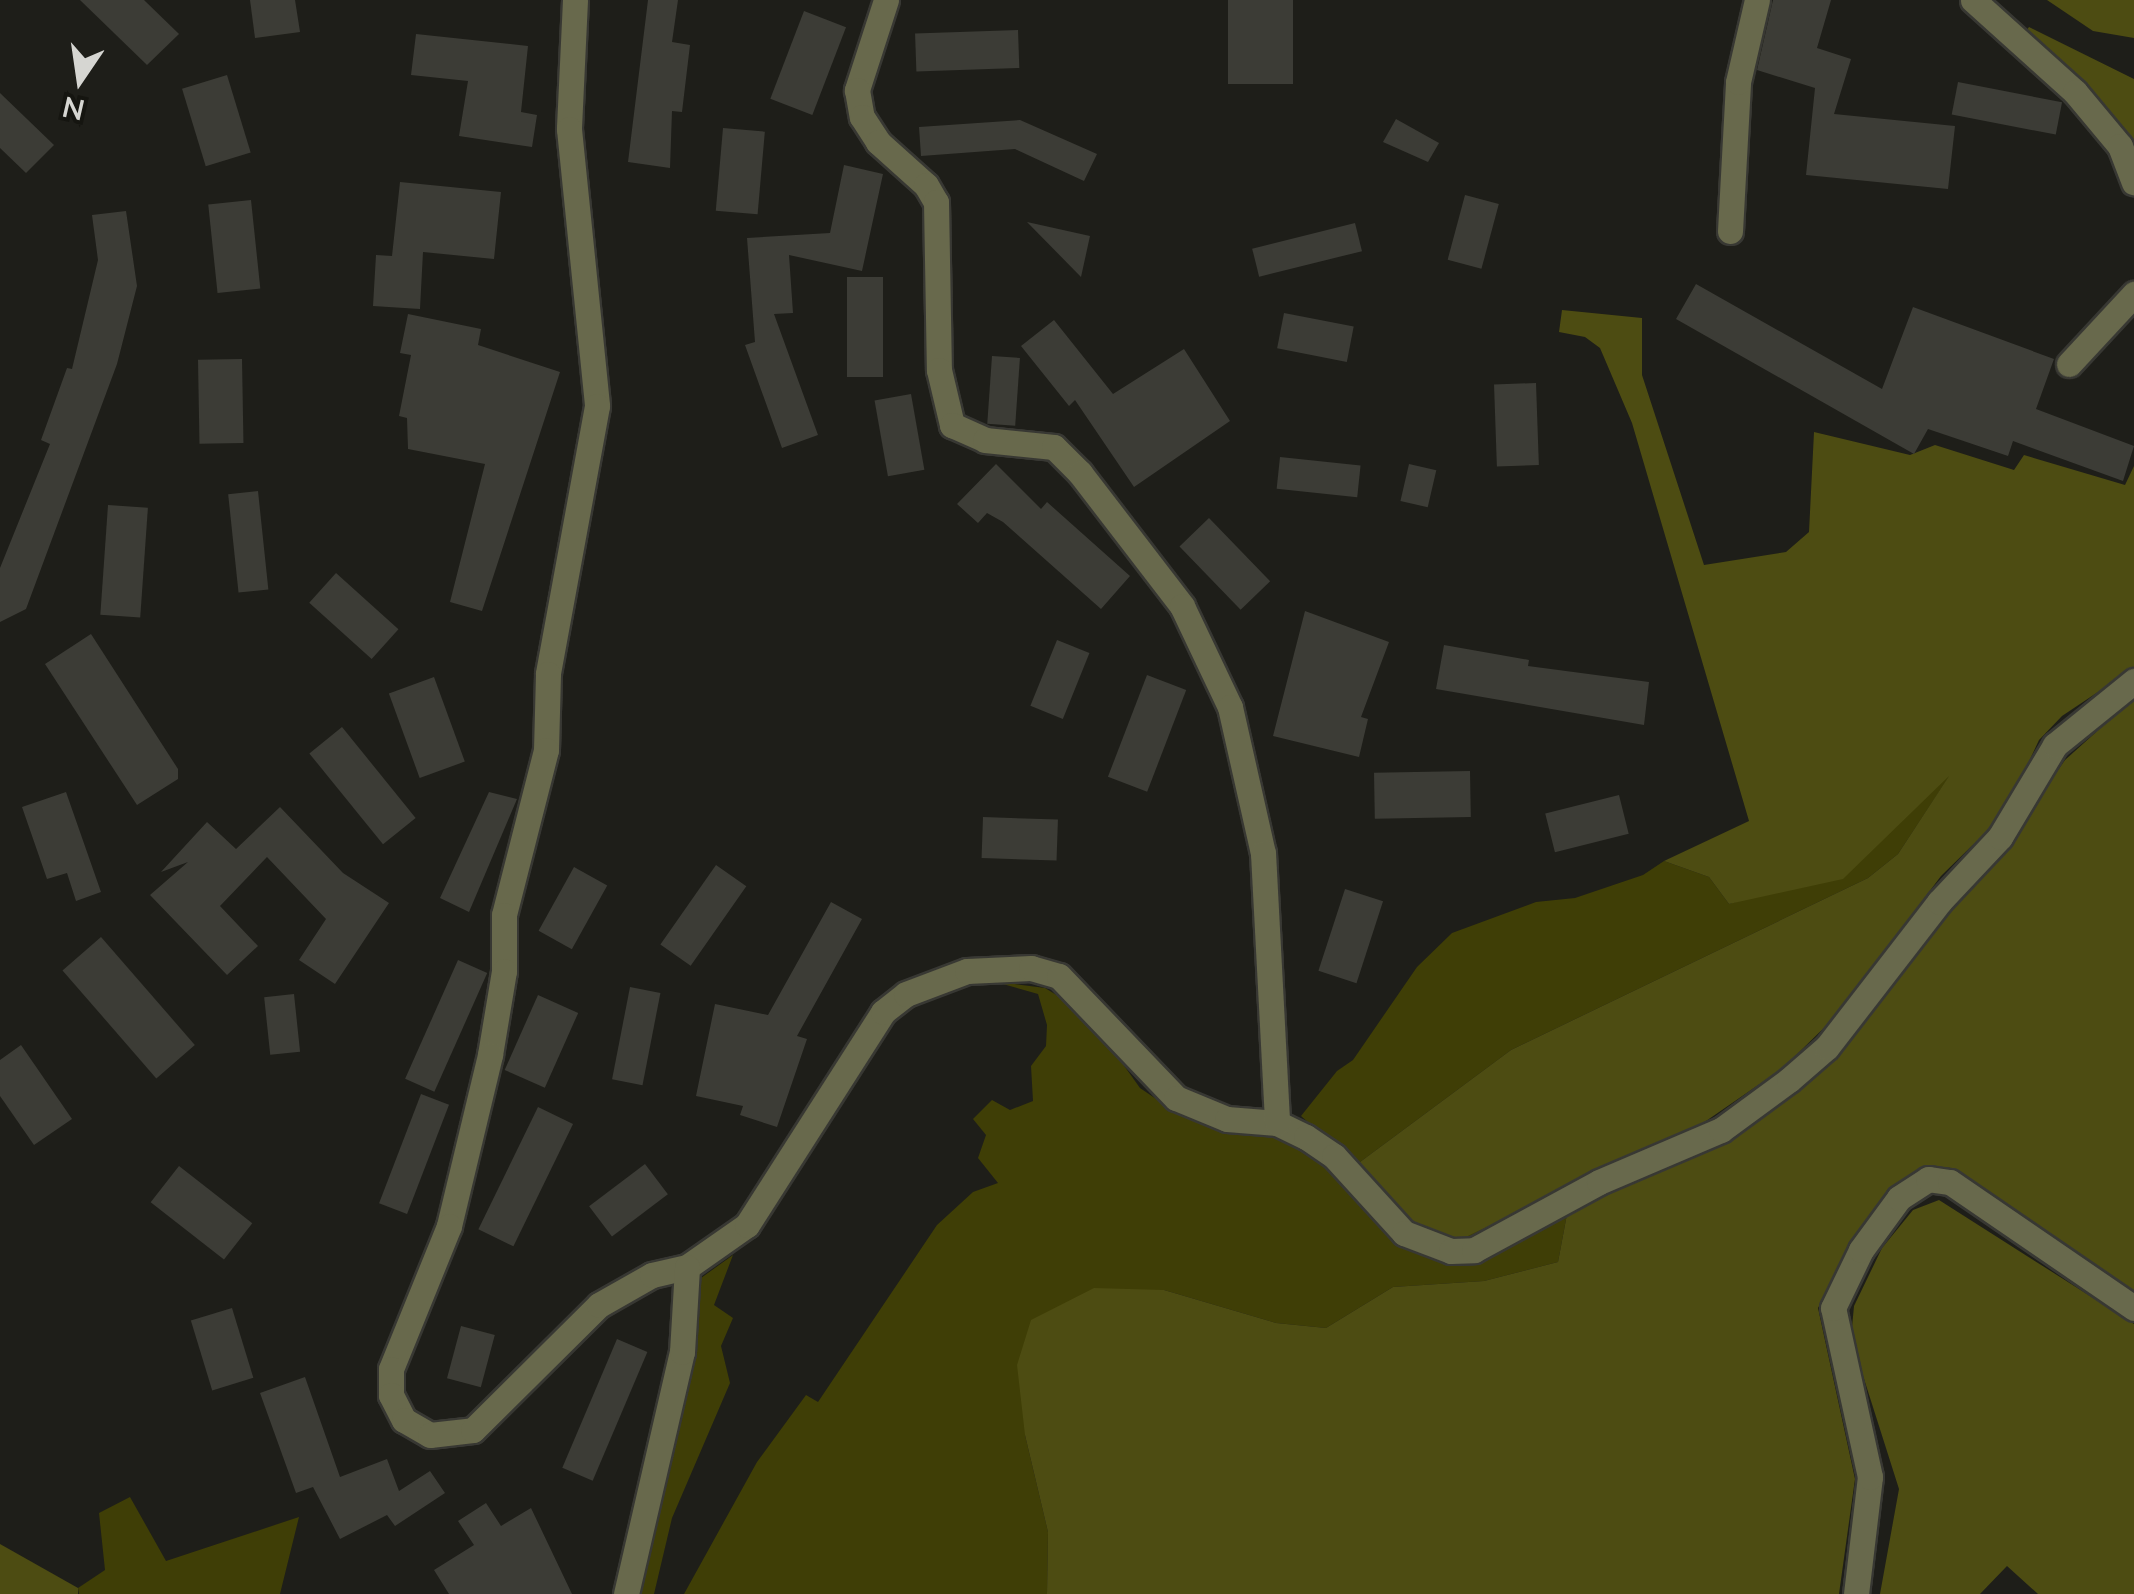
<!DOCTYPE html>
<style>
body{margin:0}
#map{position:relative;width:2134px;height:1594px;overflow:hidden;background:#1e1e19;font-family:Lato,sans-serif}
div>[style]{position:absolute}
.green>*{inset:0;background:#3f3e06}
.forest>*{inset:0;background:#4d4c12}
.building>*{inset:0;background:#3c3c36;transform-origin:0 0}
.roads{filter:drop-shadow(2px 0 #383833) drop-shadow(-2px 0 #383833) drop-shadow(0 2px #383833) drop-shadow(0 -2px #383833)}
.minor>*{height:25px;margin:-12.5px;padding:0 12.5px;transform-origin:12.5px;border-radius:12.5px;background:#68694c}
span{translate:-50% -50%;white-space:nowrap;text-align:center;line-height:1.15;-webkit-text-stroke:8px #151510;paint-order:stroke}
.north{position:absolute;left:30px;top:30px;width:100px;height:100px;-webkit-text-stroke:8px #151510;paint-order:stroke;rotate:193deg;font-size:28px;font-weight:700;line-height:40px;text-align:center;color:#d6d6d2}
.north::after{content:'';display:block;margin:auto;width:35px;height:45px;background:#d6d6d2;clip-path:polygon(50% 0,100% 100%,50% 72%,0 100%)}
</style>
<div id="map">
<div class="green">
<div style="clip-path:polygon(1952px 772px,1898px 854px,1868px 878px,1511px 1050px,1356px 1165px,1301px 1116px,1337px 1071px,1353px 1060px,1417px 967px,1452px 933px,1536px 902px,1575px 898px,1643px 875px,1664px 861px,1709px 877px,1729px 904px,1772px 891px)"></div>
<div style="clip-path:polygon(992px 981px,1045px 988px,1068px 1002px,1098px 1029px,1140px 1088px,1174px 1111px,1223px 1126px,1278px 1130px,1324px 1159px,1568px 1209px,1558px 1262px,1484px 1281px,1393px 1287px,1326px 1328px,1276px 1323px,1164px 1290px,1025px 1435px,1048px 1532px,1047px 1594px,684px 1594px,757px 1462px,806px 1395px,818px 1402px,937px 1225px,973px 1192px,998px 1183px,978px 1158px,986px 1135px,973px 1119px,992px 1100px,1010px 1110px,1033px 1101px,1031px 1066px,1046px 1046px,1047px 1025px,1038px 994px)"></div>
<div style="clip-path:polygon(733px 1255px,714px 1305px,733px 1318px,721px 1346px,730px 1383px,672px 1518px,654px 1594px,635px 1594px,690px 1354px,701px 1278px)"></div>
<div style="clip-path:polygon(130px 1497px,166px 1561px,299px 1517px,280px 1594px,79px 1594px,78px 1588px,105px 1570px,99px 1513px)"></div>
</div>
<div class="forest">
<div style="clip-path:polygon(2047px 0,2134px 0,2134px 38px,2093px 31px)"></div>
<div style="clip-path:polygon(2029px 27px,2134px 79px,2134px 142px,2086px 83px,2023px 35px)"></div>
<div style="clip-path:polygon(1562px 310px,1642px 318px,1642px 375px,1704px 565px,1786px 552px,1809px 532px,1814px 432px,1910px 455px,1935px 445px,2014px 470px,2024px 455px,2125px 485px,2134px 466px,2134px 668px,2062px 716px,2039px 740px,2010px 802px,1985px 833px,1941px 876px,1835px 1017px,1783px 1068px,1693px 1130px,1455px 1242px,1403px 1219px,1356px 1165px,1511px 1050px,1868px 878px,1898px 854px,1949px 776px,1843px 879px,1729px 904px,1709px 877px,1664px 861px,1749px 821px,1632px 423px,1600px 348px,1585px 337px,1559px 332px)"></div>
<div style="clip-path:polygon(2134px 698px,2134px 1292px,1952px 1168px,1923px 1166px,1897px 1185px,1852px 1243px,1818px 1308px,1855px 1479px,1839px 1594px,1047px 1594px,1048px 1532px,1025px 1435px,1017px 1365px,1031px 1320px,1094px 1288px,1164px 1290px,1276px 1323px,1326px 1328px,1393px 1287px,1484px 1281px,1558px 1262px,1568px 1209px,1724px 1136px,1915px 944px,2016px 831px,2065px 760px)"></div>
<div style="clip-path:polygon(1939px 1200px,2134px 1324px,2134px 1594px,2038px 1594px,2007px 1566px,1980px 1594px,1880px 1594px,1899px 1489px,1851px 1338px,1854px 1306px,1882px 1248px,1913px 1210px)"></div>
<div style="clip-path:polygon(0 1544px,78px 1588px,78px 1594px,0 1594px)"></div>
</div>
<div class="building">
<div style="clip-path:polygon(80px 0,144px 0,179px 34px,147px 65px)"></div>
<div style="clip-path:polygon(250px 0,295px 0,300px 32px,255px 38px)"></div>
<div style="clip-path:polygon(648px 0,678px 0,672px 42px,690px 45px,682px 112px,672px 111px,670px 168px,628px 162px)"></div>
<div style="left:1228px;top:0;width:65px;height:84px"></div>
<div style="clip-path:polygon(1773px 0,1831px 0,1817px 48px,1851px 59px,1834px 114px,1955px 126px,1948px 189px,1806px 175px,1815px 88px,1757px 70px)"></div>
<div style="left:804px;top:11px;width:45px;height:94px;rotate:21deg"></div>
<div style="left:1018px;top:30px;width:38px;height:103px;rotate:88deg"></div>
<div style="clip-path:polygon(416px 34px,528px 46px,521px 112px,537px 115px,532px 147px,459px 136px,468px 81px,411px 75px)"></div>
<div style="left:227px;top:75px;width:81px;height:47px;rotate:73deg"></div>
<div style="left:1958px;top:82px;width:106px;height:33px;rotate:11deg"></div>
<div style="clip-path:polygon(0 93px,54px 145px,26px 173px,0 148px)"></div>
<div style="clip-path:polygon(1396px 119px,1439px 143px,1428px 162px,1383px 142px)"></div>
<div style="clip-path:polygon(1020px 120px,1097px 154px,1084px 181px,1015px 149px,921px 156px,919px 127px)"></div>
<div style="left:723px;top:128px;width:42px;height:83px;rotate:5deg"></div>
<div style="clip-path:polygon(844px 165px,883px 174px,862px 271px,789px 255px,793px 313px,774px 314px,818px 435px,782px 448px,745px 345px,755px 342px,747px 238px,830px 233px)"></div>
<div style="clip-path:polygon(400px 182px,501px 192px,494px 259px,423px 252px,420px 309px,373px 306px,376px 255px,392px 256px)"></div>
<div style="left:1465px;top:195px;width:35px;height:67px;rotate:15deg"></div>
<div style="left:251px;top:200px;width:89px;height:43px;rotate:84deg"></div>
<div style="clip-path:polygon(126px 211px,137px 286px,117px 364px,26px 609px,0 622px,0 568px,50px 444px,41px 440px,67px 368px,72px 369px,98px 260px,92px 215px)"></div>
<div style="clip-path:polygon(1027px 222px,1090px 236px,1081px 277px)"></div>
<div style="left:1355px;top:223px;width:29px;height:106px;rotate:76deg"></div>
<div style="left:847px;top:277px;width:36px;height:100px"></div>
<div style="clip-path:polygon(1696px 284px,1882px 389px,1913px 307px,2054px 359px,2036px 409px,2134px 446px,2123px 481px,2013px 441px,2008px 456px,1928px 429px,1914px 454px,1676px 319px)"></div>
<div style="left:1284px;top:313px;width:71px;height:36px;rotate:11deg"></div>
<div style="clip-path:polygon(408px 314px,481px 329px,478px 345px,560px 372px,482px 611px,450px 602px,485px 464px,408px 449px,407px 418px,399px 416px,411px 355px,400px 353px)"></div>
<div style="clip-path:polygon(1054px 320px,1113px 394px,1184px 349px,1230px 421px,1134px 487px,1075px 400px,1069px 406px,1021px 346px)"></div>
<div style="left:992px;top:356px;width:28px;height:68px;rotate:4deg"></div>
<div style="left:242px;top:359px;width:84px;height:44px;rotate:89deg"></div>
<div style="left:1536px;top:383px;width:82px;height:42px;rotate:88deg"></div>
<div style="left:911px;top:394px;width:77px;height:37px;rotate:80deg"></div>
<div style="left:1280px;top:457px;width:81px;height:32px;rotate:6deg"></div>
<div style="clip-path:polygon(996px 464px,1041px 509px,1047px 502px,1130px 576px,1101px 609px,1003px 522px,987px 513px,978px 523px,957px 504px)"></div>
<div style="left:1409px;top:464px;width:28px;height:38px;rotate:13deg"></div>
<div style="left:258px;top:491px;width:99px;height:30px;rotate:84deg"></div>
<div style="left:108px;top:505px;width:40px;height:110px;rotate:4deg"></div>
<div style="left:1209px;top:518px;width:88px;height:41px;rotate:46deg"></div>
<div style="left:336px;top:573px;width:84px;height:40px;rotate:42deg"></div>
<div style="clip-path:polygon(1305px 611px,1389px 642px,1361px 717px,1368px 719px,1359px 757px,1273px 736px)"></div>
<div style="clip-path:polygon(91px 634px,178px 769px,178px 779px,137px 805px,45px 664px)"></div>
<div style="left:1057px;top:640px;width:35px;height:71px;rotate:22deg"></div>
<div style="clip-path:polygon(1444px 645px,1529px 660px,1528px 666px,1649px 682px,1644px 725px,1436px 689px)"></div>
<div style="left:1147px;top:675px;width:42px;height:109px;rotate:21deg"></div>
<div style="left:434px;top:677px;width:90px;height:48px;rotate:70deg"></div>
<div style="left:342px;top:727px;width:117px;height:42px;rotate:51deg"></div>
<div style="left:1470px;top:771px;width:46px;height:96px;rotate:89deg"></div>
<div style="clip-path:polygon(66px 792px,101px 892px,76px 901px,67px 873px,47px 879px,22px 807px)"></div>
<div style="clip-path:polygon(489px 792px,517px 799px,469px 912px,440px 898px)"></div>
<div style="left:1619px;top:795px;width:40px;height:76px;rotate:76deg"></div>
<div style="clip-path:polygon(280px 807px,343px 873px,389px 903px,335px 984px,299px 960px,326px 919px,267px 857px,220px 906px,258px 946px,227px 975px,150px 895px,188px 862px,161px 872px,207px 822px,236px 849px)"></div>
<div style="left:983px;top:817px;width:75px;height:41px;rotate:2deg"></div>
<div style="left:716px;top:865px;width:37px;height:97px;rotate:35deg"></div>
<div style="left:574px;top:867px;width:38px;height:73px;rotate:29deg"></div>
<div style="left:1345px;top:889px;width:40px;height:86px;rotate:18deg"></div>
<div style="clip-path:polygon(831px 902px,862px 919px,797px 1036px,807px 1039px,777px 1127px,740px 1115px,743px 1106px,696px 1096px,715px 1004px,768px 1015px)"></div>
<div style="left:101px;top:937px;width:143px;height:51px;rotate:49deg"></div>
<div style="left:458px;top:960px;width:32px;height:130px;rotate:24deg"></div>
<div style="left:630px;top:987px;width:31px;height:94px;rotate:11deg"></div>
<div style="left:294px;top:994px;width:58px;height:30px;rotate:84deg"></div>
<div style="left:538px;top:995px;width:44px;height:82px;rotate:24deg"></div>
<div style="clip-path:polygon(21px 1045px,72px 1119px,34px 1145px,0 1096px,0 1060px)"></div>
<div style="left:421px;top:1094px;width:30px;height:117px;rotate:21deg"></div>
<div style="left:538px;top:1107px;width:39px;height:136px;rotate:26deg"></div>
<div style="left:645px;top:1164px;width:38px;height:70px;rotate:53deg"></div>
<div style="left:179px;top:1166px;width:93px;height:46px;rotate:38deg"></div>
<div style="left:232px;top:1308px;width:73px;height:43px;rotate:73deg"></div>
<div style="left:461px;top:1326px;width:35px;height:54px;rotate:15deg"></div>
<div style="left:617px;top:1339px;width:33px;height:140px;rotate:23deg"></div>
<div style="clip-path:polygon(305px 1377px,340px 1477px,387px 1459px,399px 1491px,430px 1471px,445px 1493px,395px 1526px,387px 1515px,340px 1539px,313px 1487px,296px 1493px,260px 1393px)"></div>
<div style="clip-path:polygon(486px 1503px,501px 1526px,531px 1508px,572px 1594px,449px 1594px,434px 1570px,474px 1545px,458px 1521px)"></div>
</div>
<div class="roads">
<div class="minor">
<div style="left:575px;top:0;width:129px;rotate:92.7deg"></div>
<div style="left:569px;top:129px;width:278px;rotate:84.2deg"></div>
<div style="left:597px;top:406px;width:272px;rotate:100.4deg"></div>
<div style="left:548px;top:674px;width:76px;rotate:91.5deg"></div>
<div style="left:546px;top:750px;width:170px;rotate:104.3deg"></div>
<div style="left:504px;top:915px;width:56px;rotate:90deg"></div>
<div style="left:504px;top:971px;width:85px;rotate:99.5deg"></div>
<div style="left:490px;top:1055px;width:176px;rotate:103.5deg"></div>
<div style="left:449px;top:1226px;width:154px;rotate:112.1deg"></div>
<div style="left:391px;top:1369px;width:26px;rotate:90deg"></div>
<div style="left:391px;top:1395px;width:28px;rotate:63deg"></div>
<div style="left:404px;top:1420px;width:30px;rotate:30deg"></div>
<div style="left:430px;top:1435px;width:43px;rotate:-6.6deg"></div>
<div style="left:473px;top:1430px;width:177px;rotate:-44.8deg"></div>
<div style="left:599px;top:1305px;width:61px;rotate:-29.5deg"></div>
<div style="left:652px;top:1275px;width:36px;rotate:-13deg"></div>
<div style="left:687px;top:1267px;width:73px;rotate:-35deg"></div>
<div style="left:747px;top:1225px;width:253px;rotate:-57.4deg"></div>
<div style="left:883px;top:1012px;width:29px;rotate:-38deg"></div>
<div style="left:906px;top:994px;width:65px;rotate:-20.7deg"></div>
<div style="left:967px;top:971px;width:64px;rotate:-2.7deg"></div>
<div style="left:1031px;top:968px;width:29px;rotate:16deg"></div>
<div style="left:1059px;top:976px;width:169px;rotate:46.2deg"></div>
<div style="left:1176px;top:1098px;width:55px;rotate:22.4deg"></div>
<div style="left:1227px;top:1119px;width:50px;rotate:4.6deg"></div>
<div style="left:1277px;top:1123px;width:32px;rotate:26deg"></div>
<div style="left:1306px;top:1137px;width:34px;rotate:34deg"></div>
<div style="left:1334px;top:1156px;width:104px;rotate:47.7deg"></div>
<div style="left:1404px;top:1233px;width:50px;rotate:21deg"></div>
<div style="left:1451px;top:1251px;width:23px;rotate:-2deg"></div>
<div style="left:1474px;top:1250px;width:142px;rotate:-28.5deg"></div>
<div style="left:1599px;top:1182px;width:133px;rotate:-23.1deg"></div>
<div style="left:1721px;top:1130px;width:84px;rotate:-36.3deg"></div>
<div style="left:1789px;top:1080px;width:50px;rotate:-41deg"></div>
<div style="left:1827px;top:1047px;width:183px;rotate:-52.3deg"></div>
<div style="left:1939px;top:902px;width:89px;rotate:-46.8deg"></div>
<div style="left:2000px;top:837px;width:107px;rotate:-59.1deg"></div>
<div style="left:2055px;top:745px;width:102px;rotate:-39deg"></div>
<div style="left:886px;top:0;width:95px;rotate:107.9deg"></div>
<div style="left:857px;top:90px;width:27px;rotate:80deg"></div>
<div style="left:862px;top:117px;width:30px;rotate:57deg"></div>
<div style="left:878px;top:142px;width:64px;rotate:41.9deg"></div>
<div style="left:926px;top:185px;width:20px;rotate:60deg"></div>
<div style="left:936px;top:202px;width:168px;rotate:89deg"></div>
<div style="left:939px;top:370px;width:57px;rotate:76.7deg"></div>
<div style="left:952px;top:425px;width:36px;rotate:24deg"></div>
<div style="left:985px;top:440px;width:69px;rotate:5.8deg"></div>
<div style="left:1054px;top:447px;width:37px;rotate:45deg"></div>
<div style="left:1080px;top:473px;width:168px;rotate:52.5deg"></div>
<div style="left:1182px;top:606px;width:112px;rotate:64.6deg"></div>
<div style="left:1230px;top:707px;width:150px;rotate:77.3deg"></div>
<div style="left:1263px;top:853px;width:270px;rotate:87deg"></div>
<div style="left:1973px;top:0;width:137px;rotate:42deg"></div>
<div style="left:2075px;top:92px;width:70px;rotate:50.2deg"></div>
<div style="left:2120px;top:146px;width:39px;rotate:69deg"></div>
<div style="left:1730px;top:231px;width:149px;rotate:-86.9deg"></div>
<div style="left:1738px;top:82px;width:84px;rotate:-77deg"></div>
<div style="left:2069px;top:364px;width:96px;rotate:-47.1deg"></div>
<div style="left:626px;top:1594px;width:248px;rotate:-77deg"></div>
<div style="left:682px;top:1352px;width:85px;rotate:-86.6deg"></div>
<div style="left:1856px;top:1594px;width:118px;rotate:-83.2deg"></div>
<div style="left:1870px;top:1477px;width:173px;rotate:-102.3deg"></div>
<div style="left:1833px;top:1308px;width:64px;rotate:-64.2deg"></div>
<div style="left:1861px;top:1250px;width:64px;rotate:-53.8deg"></div>
<div style="left:1899px;top:1198px;width:35px;rotate:-33deg"></div>
<div style="left:1928px;top:1179px;width:22px;rotate:8deg"></div>
<div style="left:1950px;top:1182px;width:223px;rotate:34.4deg"></div>
</div>
</div>
<div class="north">N</div>
</div>
